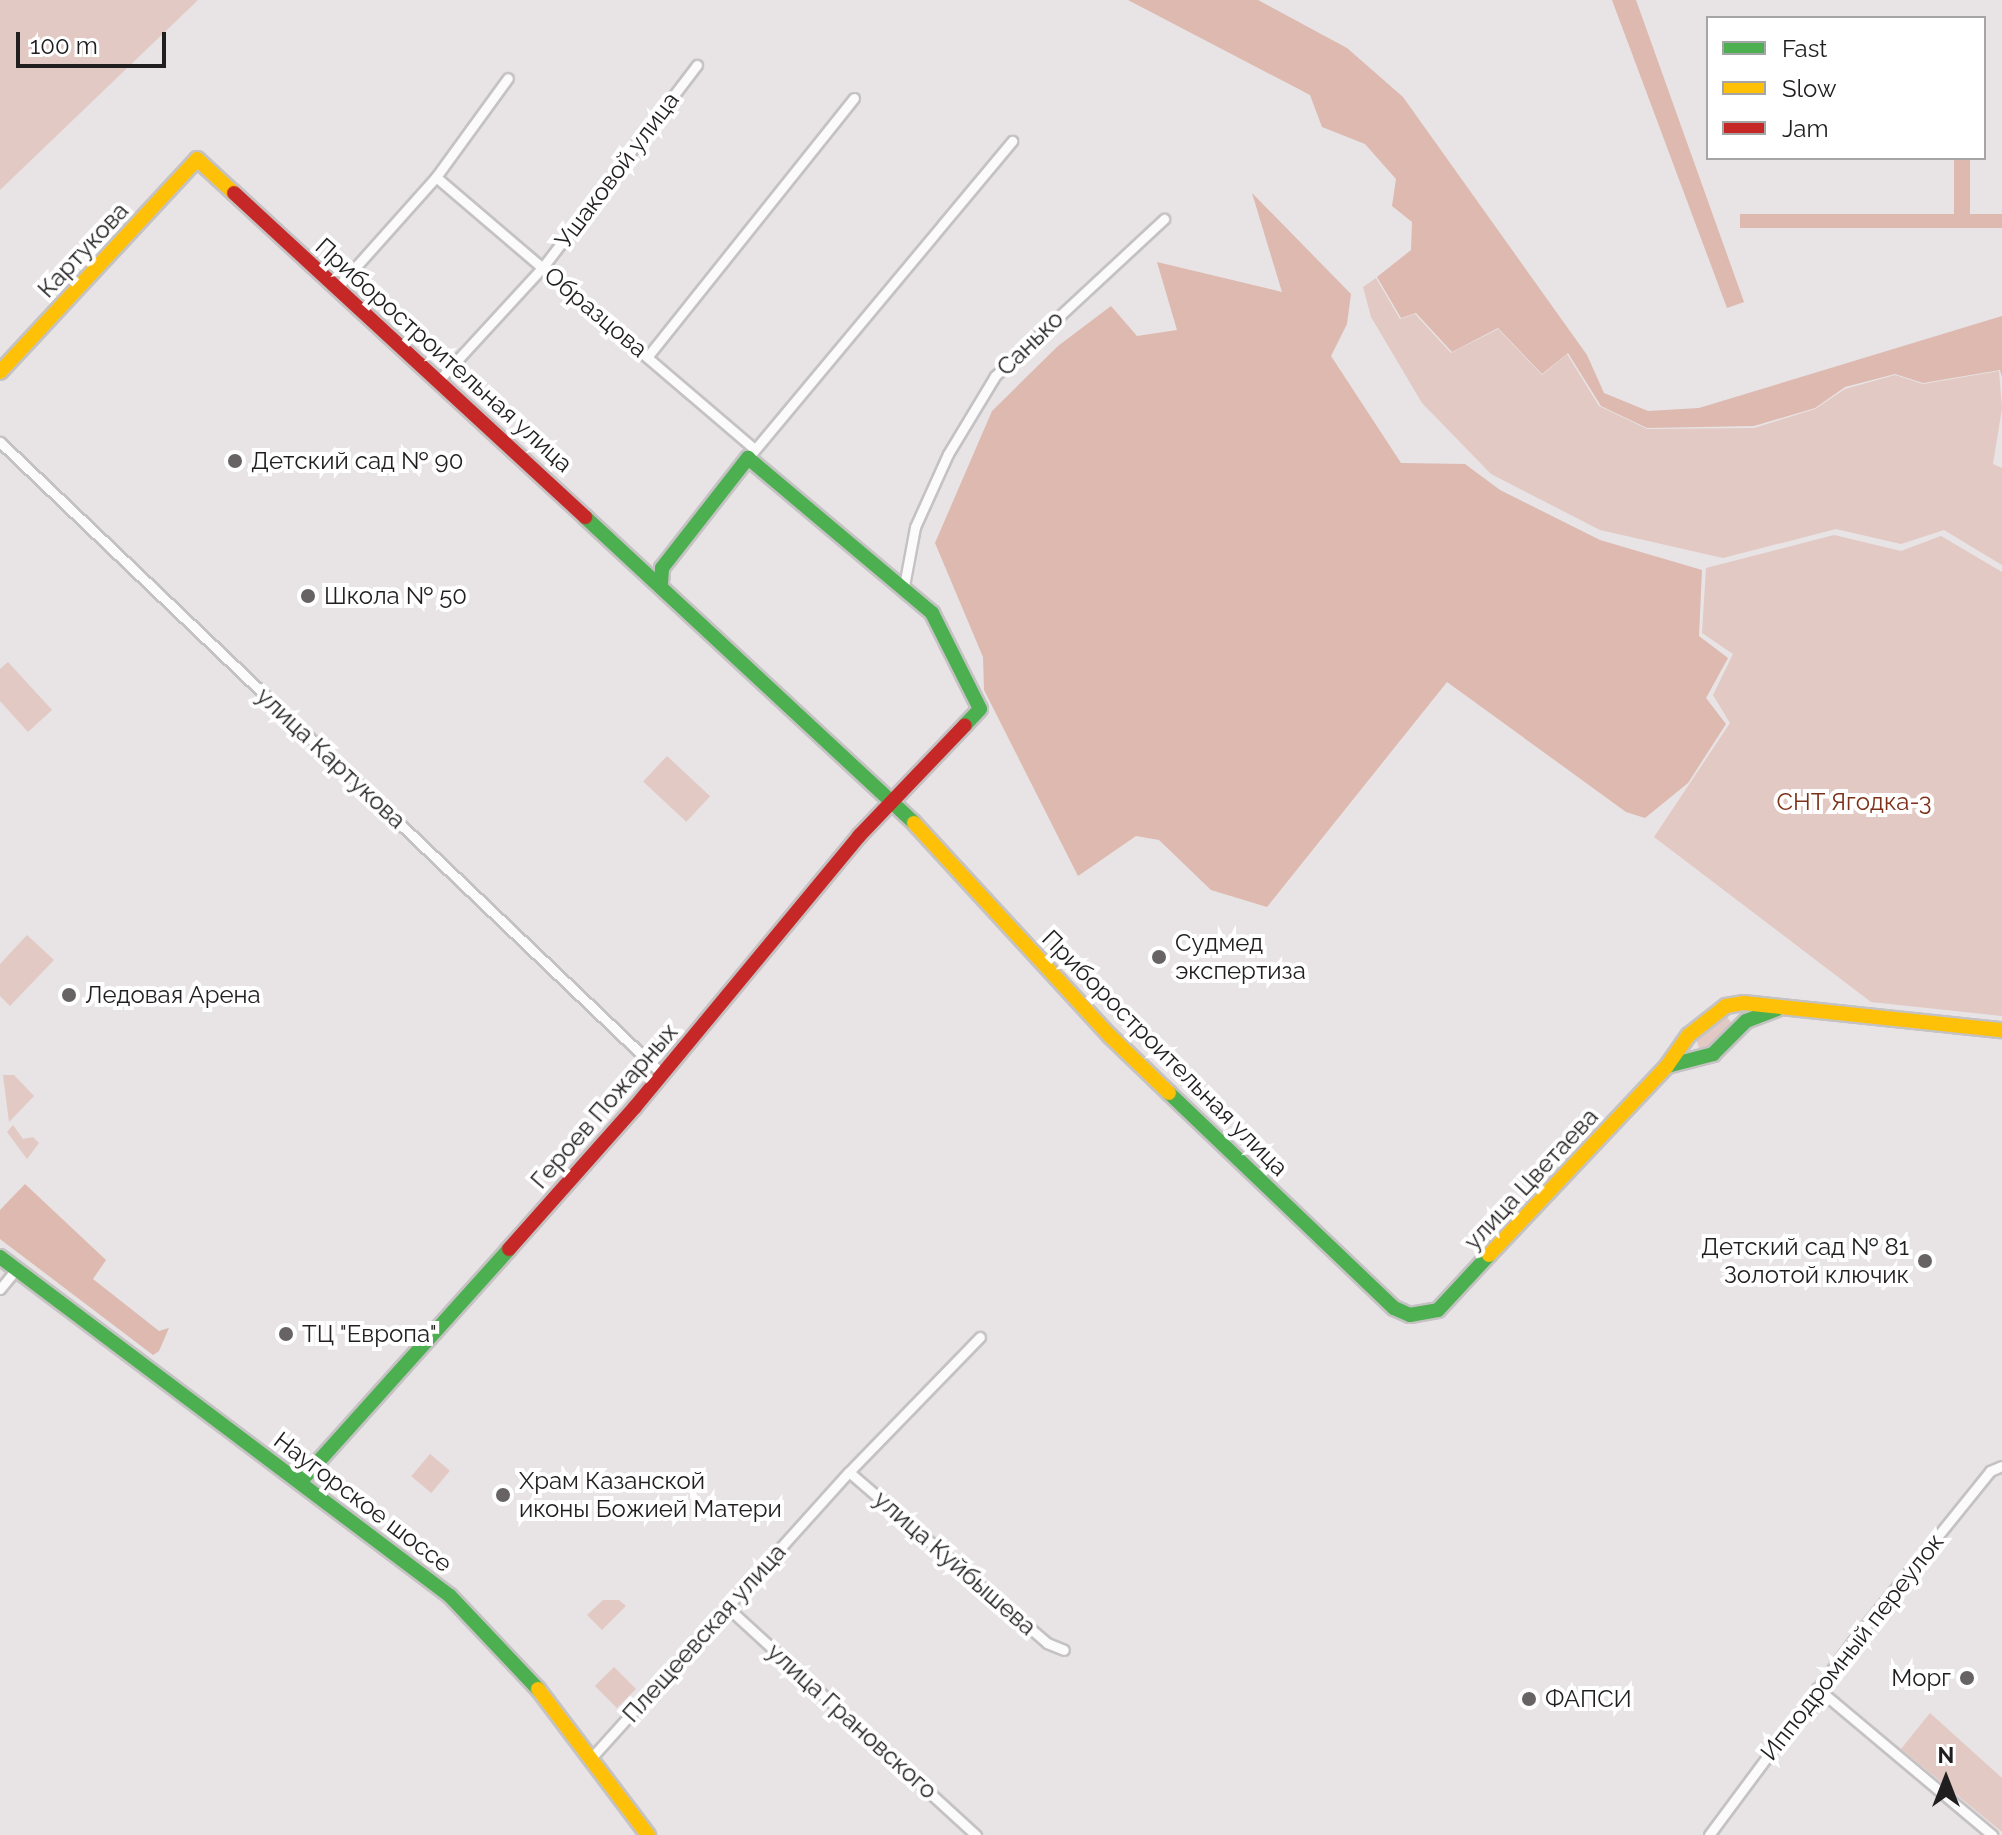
<!DOCTYPE html>
<meta charset="utf-8">
<style>
body{margin:0}
#map{position:relative;width:2002px;height:1835px;overflow:hidden;background:#e8e3e5;font-family:Raleway,sans-serif}
div>[style]{position:absolute}
.green>*{inset:0;background:#e2c9c3;transform-origin:0 0}
.forest>*{inset:0;background:#ddb9af;transform-origin:0 0}
.roads{filter:drop-shadow(2px 0 #c5c2c3) drop-shadow(-2px 0 #c5c2c3) drop-shadow(0 2px #c5c2c3) drop-shadow(0 -2px #c5c2c3)}
.street>*{height:9px;margin:-4.5px;padding:0 4.5px;transform-origin:4.5px;border-radius:4.5px;background:#fcfbfb}
.fast>*{height:14px;margin:-7px;padding:0 7px;transform-origin:7px;border-radius:7px;background:#4caf50}
.slow>*{height:14px;margin:-7px;padding:0 7px;transform-origin:7px;border-radius:7px;background:#ffc107}
.jam>*{height:14px;margin:-7px;padding:0 7px;transform-origin:7px;border-radius:7px;background:#c62828}
.dots>*{width:22px;height:22px;translate:-50% -50%;box-sizing:border-box;border:4px solid #fff;border-radius:50%}
span{translate:-50% -50%;white-space:nowrap;text-align:center;line-height:1.15;-webkit-text-stroke:8px #fff;paint-order:stroke}
.street-label{font-size:24px;color:#211e1f}
.poi-label{font-size:24px;color:#211e1f}
.left{translate:0 -50%;text-align:left}
.right{translate:-100% -50%;text-align:right}
.park-label{font-size:24px;color:#7d3118}
.legend{position:absolute;left:1706px;top:16px;width:280px;height:144px;box-sizing:border-box;background:#fff;border:2px solid #a6a5a5;margin:0;padding:10px 14px;list-style:none;font-size:24px;color:#211e1f}
.legend li{display:flex;align-items:center;gap:16px;height:40px}
.legend b{width:40px;border:2px solid #a6a5a5}
.north{position:absolute;left:1906px;top:1739px;width:80px;height:80px;-webkit-text-stroke:6px #fff;paint-order:stroke;rotate:0deg;font-size:22px;font-weight:700;line-height:32px;text-align:center;color:#211e1f}
.north::after{content:'';display:block;margin:auto;width:28px;height:36px;background:#211e1f;clip-path:polygon(50% 0,100% 100%,50% 72%,0 100%)}
.scale{position:absolute;left:16px;top:32px;width:150px;height:36px;box-sizing:border-box;border:4px solid #211e1f;border-top:0;padding-left:10px;font-size:24px;line-height:28px;white-space:nowrap;color:#211e1f;-webkit-text-stroke:6px #fff;paint-order:stroke}
</style>
<div id="map">
<div class="green">
<div style="clip-path:polygon(0 0,198px 0,0 190px)"></div>
<div style="clip-path:polygon(1376px 278px,1400px 319px,1415px 314px,1451px 353px,1498px 329px,1542px 375px,1567px 354px,1599px 406px,1647px 429px,1754px 428px,1815px 409px,1845px 389px,1895px 375px,1923px 384px,1999px 371px,2002px 408px,1993px 464px,2002px 468px,2002px 565px,1944px 530px,1901px 544px,1836px 529px,1723px 558px,1600px 530px,1491px 474px,1422px 403px,1371px 317px,1363px 287px)"></div>
<div style="clip-path:polygon(1834px 535px,1901px 551px,1941px 536px,2002px 572px,2002px 1016px,1871px 1002px,1654px 837px,1730px 723px,1713px 695px,1733px 654px,1702px 633px,1706px 568px)"></div>
<div style="clip-path:polygon(8px 662px,52px 710px,28px 732px,0 701px,0 669px)"></div>
<div style="left:667px;top:756px;width:59px;height:35px;rotate:43deg"></div>
<div style="clip-path:polygon(27px 935px,54px 960px,10px 1006px,0 996px,0 964px)"></div>
<div style="clip-path:polygon(1725px 1014px,1733px 1025px,1714px 1048px,1699px 1048px,1696px 1038px)"></div>
<div style="clip-path:polygon(3px 1075px,14px 1075px,34px 1096px,9px 1122px)"></div>
<div style="clip-path:polygon(13px 1125px,23px 1139px,33px 1137px,39px 1143px,27px 1159px,7px 1132px)"></div>
<div style="left:430px;top:1454px;width:26px;height:29px;rotate:40deg"></div>
<div style="clip-path:polygon(603px 1600px,619px 1600px,626px 1606px,602px 1630px,587px 1615px)"></div>
<div style="left:614px;top:1667px;width:31px;height:27px;rotate:45deg"></div>
<div style="clip-path:polygon(1930px 1713px,2002px 1778px,2002px 1832px,1901px 1749px)"></div>
</div>
<div class="forest">
<div style="clip-path:polygon(1128px 0,1258px 0,1347px 48px,1403px 97px,1587px 355px,1604px 393px,1648px 411px,1699px 408px,2002px 316px,2002px 377px,2000px 370px,1923px 383px,1895px 374px,1845px 387px,1815px 408px,1754px 426px,1647px 428px,1601px 406px,1568px 353px,1542px 374px,1498px 328px,1452px 352px,1416px 313px,1401px 318px,1377px 277px,1411px 250px,1412px 222px,1392px 206px,1396px 179px,1365px 144px,1322px 127px,1310px 95px)"></div>
<div style="clip-path:polygon(1612px 0,1636px 0,1744px 302px,1727px 308px)"></div>
<div style="left:1954px;top:158px;width:16px;height:66px"></div>
<div style="clip-path:polygon(1252px 193px,1351px 294px,1347px 324px,1331px 356px,1401px 463px,1465px 464px,1500px 490px,1600px 540px,1702px 570px,1699px 636px,1728px 658px,1706px 698px,1726px 724px,1688px 783px,1645px 818px,1626px 812px,1447px 682px,1267px 907px,1211px 890px,1159px 840px,1136px 836px,1078px 876px,984px 690px,983px 657px,935px 543px,992px 411px,1058px 346px,1111px 306px,1137px 336px,1177px 330px,1157px 262px,1282px 292px)"></div>
<div style="left:2002px;top:214px;width:14px;height:262px;rotate:90deg"></div>
<div style="clip-path:polygon(25px 1184px,106px 1260px,93px 1279px,159px 1331px,169px 1328px,159px 1351px,153px 1355px,0 1239px,0 1210px)"></div>
</div>
<div class="roads">
<div class="street">
<div style="left:436px;top:177px;width:419px;rotate:40.5deg"></div>
<div style="left:337px;top:288px;width:149px;rotate:-48.3deg"></div>
<div style="left:436px;top:177px;width:122px;rotate:-54deg"></div>
<div style="left:648px;top:356px;width:330px;rotate:-51.4deg"></div>
<div style="left:439px;top:380px;width:154px;rotate:-47.4deg"></div>
<div style="left:543px;top:267px;width:254px;rotate:-52.7deg"></div>
<div style="left:0;top:442px;width:915px;rotate:43.67deg"></div>
<div style="left:753px;top:452px;width:405px;rotate:-50.2deg"></div>
<div style="left:904px;top:586px;width:60px;rotate:-79.4deg"></div>
<div style="left:915px;top:527px;width:80px;rotate:-65.7deg"></div>
<div style="left:948px;top:454px;width:91px;rotate:-58.9deg"></div>
<div style="left:995px;top:376px;width:231px;rotate:-42.9deg"></div>
<div style="left:0;top:1289px;width:26px;rotate:-51deg"></div>
<div style="left:849px;top:1472px;width:262px;rotate:40.8deg"></div>
<div style="left:1047px;top:1643px;width:18px;rotate:22deg"></div>
<div style="left:727px;top:1607px;width:338px;rotate:42.5deg"></div>
<div style="left:1817px;top:1688px;width:229px;rotate:40deg"></div>
<div style="left:593px;top:1756px;width:382px;rotate:-48deg"></div>
<div style="left:849px;top:1472px;width:188px;rotate:-45.9deg"></div>
<div style="left:1709px;top:1835px;width:242px;rotate:-53.4deg"></div>
<div style="left:1853px;top:1641px;width:218px;rotate:-51.1deg"></div>
<div style="left:1990px;top:1471px;width:13px;rotate:-23deg"></div>
</div>
<div class="fast">
<div style="left:585px;top:517px;width:449px;rotate:42.9deg"></div>
<div style="left:661px;top:583px;width:15px;rotate:-86deg"></div>
<div style="left:662px;top:568px;width:140px;rotate:-52deg"></div>
<div style="left:748px;top:458px;width:241px;rotate:40.1deg"></div>
<div style="left:932px;top:613px;width:107px;rotate:63.4deg"></div>
<div style="left:980px;top:709px;width:22px;rotate:133deg"></div>
<div style="left:1667px;top:1066px;width:48px;rotate:-14.6deg"></div>
<div style="left:1713px;top:1054px;width:47px;rotate:-45deg"></div>
<div style="left:1746px;top:1021px;width:33px;rotate:-21deg"></div>
<div style="left:1169px;top:1093px;width:311px;rotate:43.7deg"></div>
<div style="left:1394px;top:1308px;width:17px;rotate:24deg"></div>
<div style="left:1410px;top:1315px;width:28px;rotate:-10deg"></div>
<div style="left:1438px;top:1310px;width:75px;rotate:-47.2deg"></div>
<div style="left:0;top:1257px;width:563px;rotate:36.99deg"></div>
<div style="left:450px;top:1596px;width:128px;rotate:46.6deg"></div>
<div style="left:301px;top:1481px;width:312px;rotate:-48.1deg"></div>
</div>
<div class="slow">
<div style="left:0;top:372px;width:290px;rotate:-47.2deg"></div>
<div style="left:197px;top:159px;width:50px;rotate:42.6deg"></div>
<div style="left:914px;top:823px;width:289px;rotate:47.4deg"></div>
<div style="left:1110px;top:1036px;width:82px;rotate:44deg"></div>
<div style="left:1489px;top:1255px;width:260px;rotate:-46.7deg"></div>
<div style="left:1667px;top:1066px;width:38px;rotate:-55deg"></div>
<div style="left:1689px;top:1035px;width:47px;rotate:-38.1deg"></div>
<div style="left:1726px;top:1006px;width:17px;rotate:-10deg"></div>
<div style="left:1743px;top:1003px;width:260px;rotate:6deg"></div>
<div style="left:538px;top:1689px;width:183px;rotate:53deg"></div>
</div>
<div class="jam">
<div style="left:234px;top:193px;width:478px;rotate:42.7deg"></div>
<div style="left:509px;top:1249px;width:190px;rotate:-48.4deg"></div>
<div style="left:635px;top:1107px;width:352px;rotate:-50.4deg"></div>
<div style="left:859px;top:836px;width:153px;rotate:-46.3deg"></div>
</div>
</div>
<div class="dots">
<div style="left:235px;top:461px;background:#676364"></div>
<div style="left:308px;top:596px;background:#676364"></div>
<div style="left:1159px;top:957px;background:#676364"></div>
<div style="left:69px;top:995px;background:#676364"></div>
<div style="left:1925px;top:1261px;background:#676364"></div>
<div style="left:286px;top:1334px;background:#676364"></div>
<div style="left:503px;top:1495px;background:#676364"></div>
<div style="left:1967px;top:1678px;background:#676364"></div>
<div style="left:1529px;top:1699px;background:#676364"></div>
</div>
<div class="street-label">
<span style="left:617px;top:170px;rotate:-53deg">Ушаковой улица</span>
<span style="left:83px;top:250px;rotate:-47deg">Картукова</span>
<span style="left:596px;top:312px;rotate:40deg">Образцова</span>
<span style="left:1030px;top:343px;rotate:-44deg">Санько</span>
<span style="left:444px;top:355px;rotate:42deg">Приборостроительная улица</span>
<span style="left:331px;top:758px;rotate:43deg">улица Картукова</span>
<span style="left:1165px;top:1053px;rotate:45deg">Приборостроительная улица</span>
<span style="left:604px;top:1106px;rotate:-49deg">Героев Пожарных</span>
<span style="left:1531px;top:1179px;rotate:-47deg">улица Цветаева</span>
<span style="left:363px;top:1502px;rotate:37deg">Наугорское шоссе</span>
<span style="left:955px;top:1563px;rotate:41deg">улица Куйбышева</span>
<span style="left:704px;top:1633px;rotate:-48deg">Плещеевская улица</span>
<span style="left:1852px;top:1647px;rotate:-52deg">Ипподромный переулок</span>
<span style="left:852px;top:1721px;rotate:42deg">улица Грановского</span>
</div>
<div class="poi-label">
<span class="left" style="left:251px;top:461px">Детский сад № 90</span>
<span class="left" style="left:324px;top:596px">Школа № 50</span>
<span class="left" style="left:1175px;top:957px">Судмед<br>экспертиза</span>
<span class="left" style="left:85px;top:995px">Ледовая Арена</span>
<span class="right" style="left:1909px;top:1261px">Детский сад № 81<br>Золотой ключик</span>
<span class="left" style="left:302px;top:1334px">ТЦ "Европа"</span>
<span class="left" style="left:519px;top:1495px">Храм Казанской<br>иконы Божией Матери</span>
<span class="right" style="left:1951px;top:1678px">Морг</span>
<span class="left" style="left:1545px;top:1699px">ФАПСИ</span>
</div>
<div class="park-label">
<span style="left:1854px;top:802px">СНТ Ягодка-3</span>
</div>
<ul class="legend">
<li><b style="height:10px;background:#4caf50"></b>Fast</li>
<li><b style="height:10px;background:#ffc107"></b>Slow</li>
<li><b style="height:10px;background:#c62828"></b>Jam</li>
</ul>
<div class="north">N</div>
<div class="scale">100 m</div>
</div>
